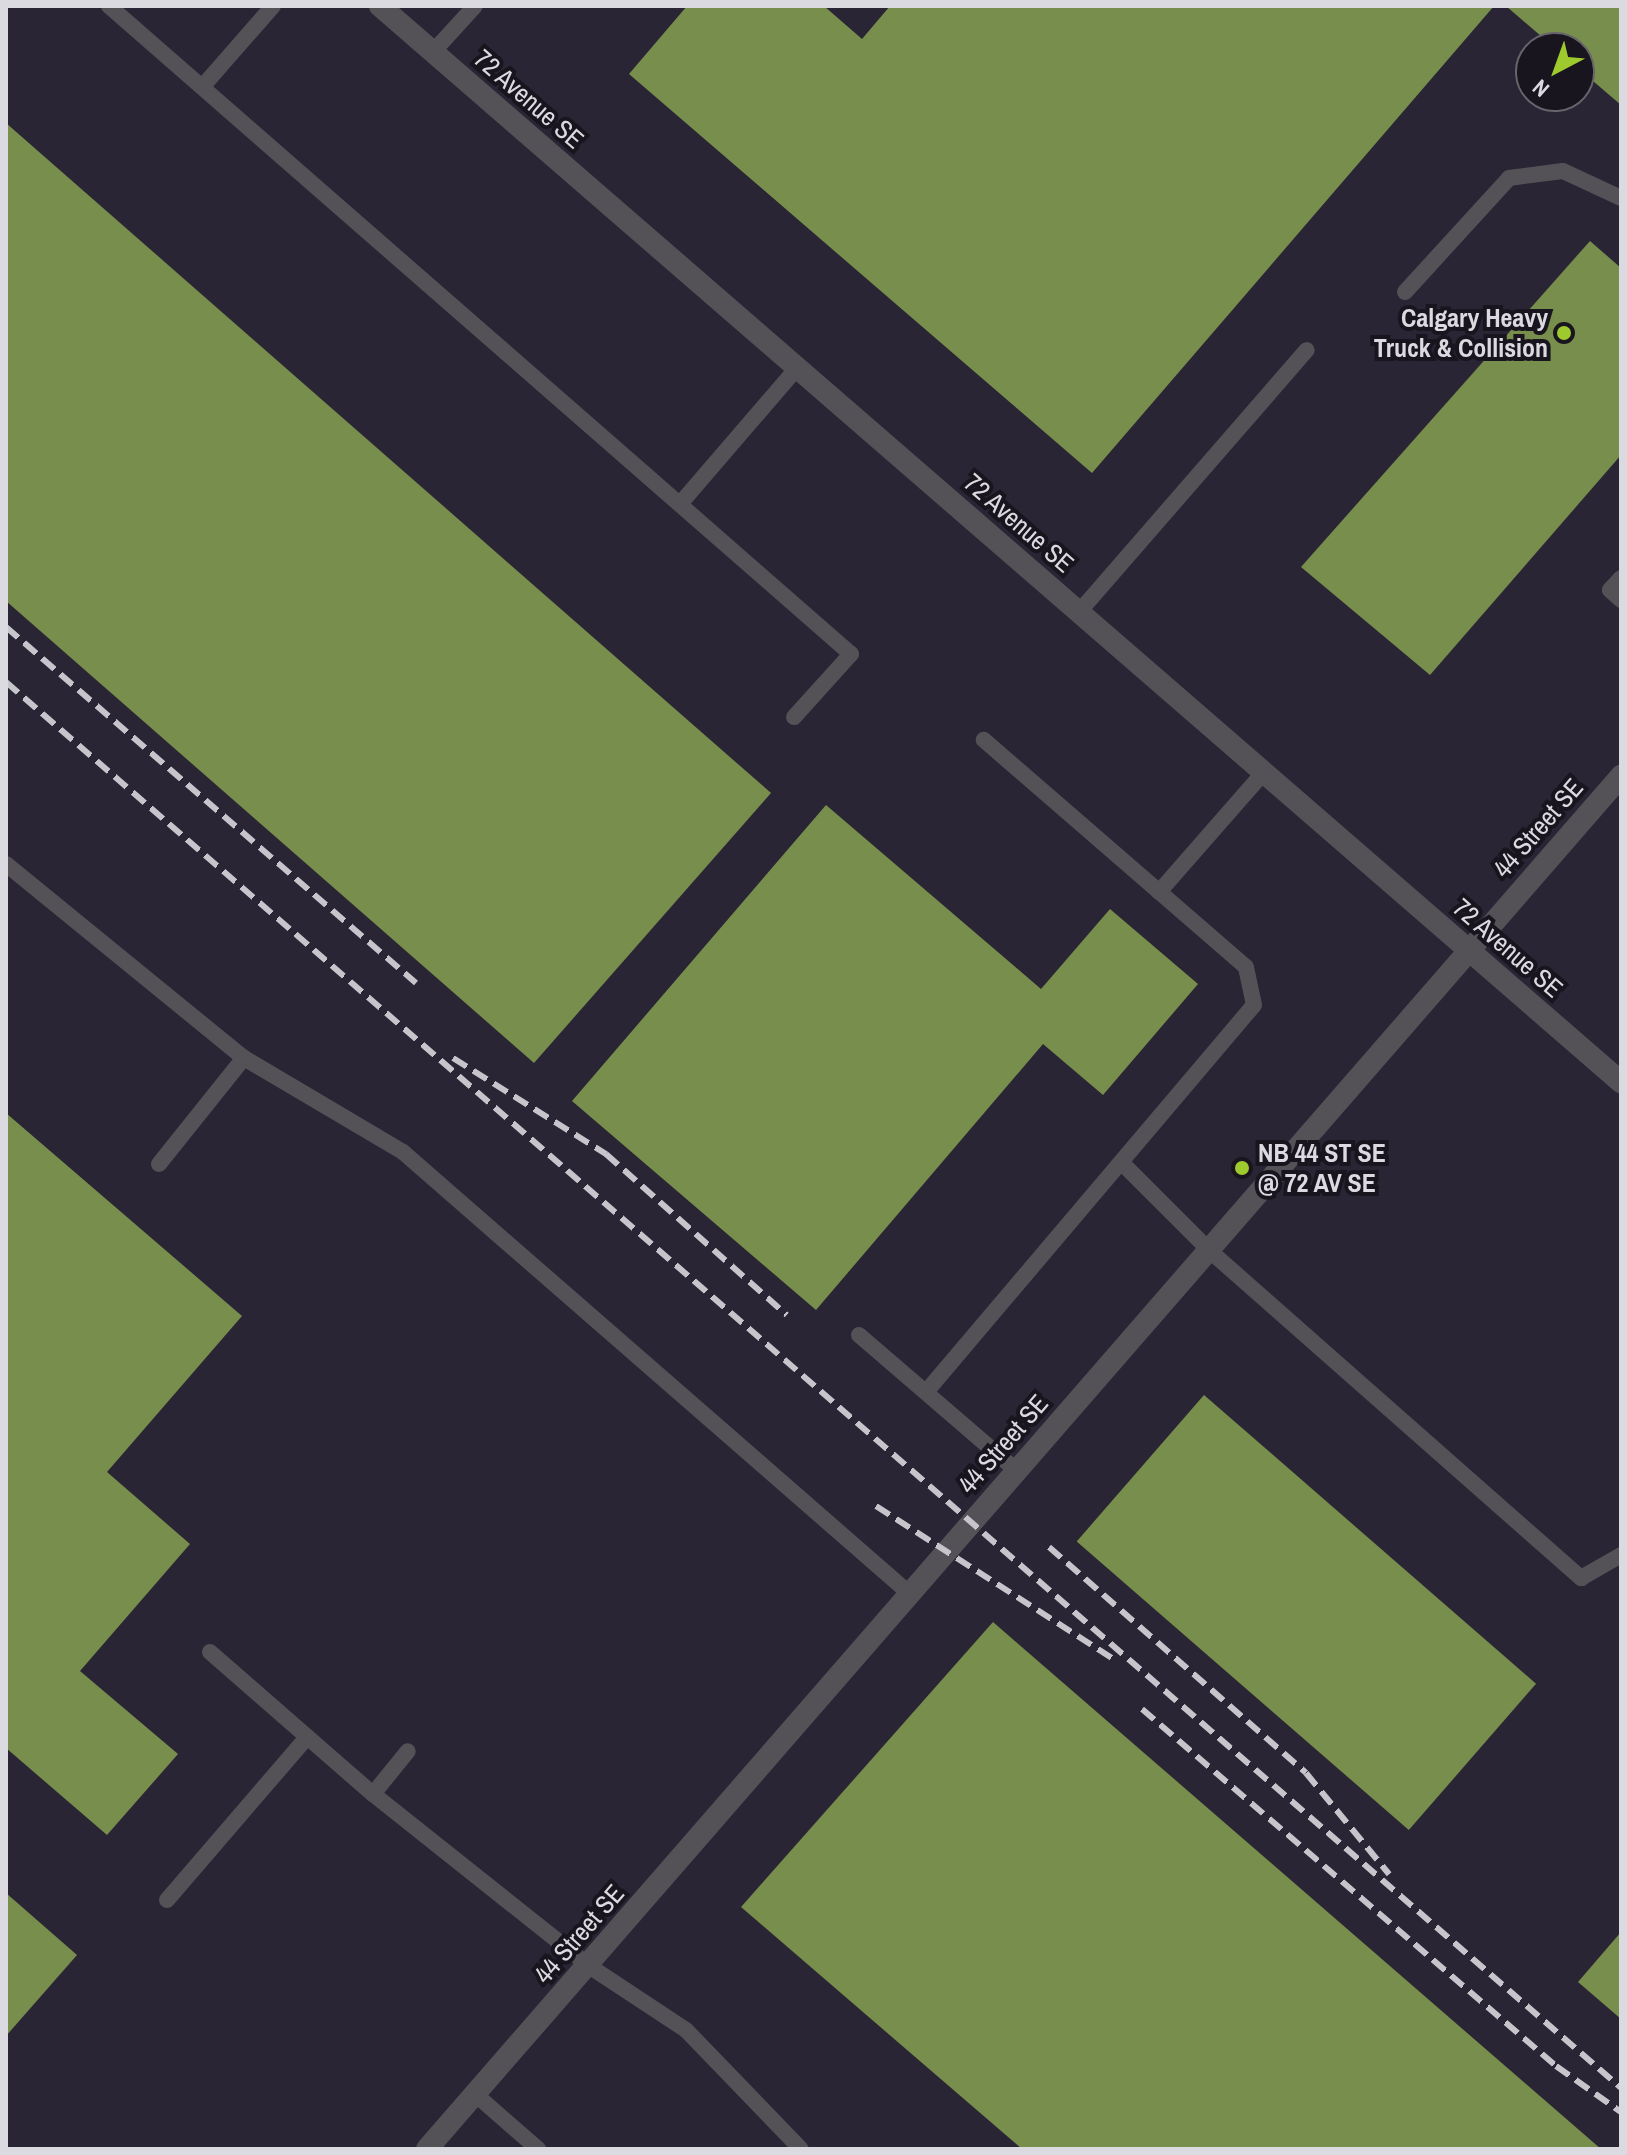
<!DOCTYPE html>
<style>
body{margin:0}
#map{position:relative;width:1627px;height:2155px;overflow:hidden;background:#221f28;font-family:"Archivo Narrow",sans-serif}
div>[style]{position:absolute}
.built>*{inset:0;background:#2a2534}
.building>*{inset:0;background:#788e4c;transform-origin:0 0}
.service>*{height:16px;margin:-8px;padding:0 8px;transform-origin:8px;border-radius:8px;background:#545257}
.minor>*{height:22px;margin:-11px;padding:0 11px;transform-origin:11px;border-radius:11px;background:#545257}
.tertiary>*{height:22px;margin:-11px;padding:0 11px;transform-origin:11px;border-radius:11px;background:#545257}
.rail>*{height:6px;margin-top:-3px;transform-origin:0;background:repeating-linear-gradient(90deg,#c7c5cc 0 16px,transparent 0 24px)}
.dots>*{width:22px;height:22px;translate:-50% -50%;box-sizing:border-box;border:4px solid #19151e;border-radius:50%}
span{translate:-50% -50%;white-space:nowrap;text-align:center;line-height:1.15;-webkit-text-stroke:8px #19151e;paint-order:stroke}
.street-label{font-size:26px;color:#dcdae1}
.poi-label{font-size:26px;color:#dcdae1;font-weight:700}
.right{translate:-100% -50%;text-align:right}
.left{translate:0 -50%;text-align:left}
.frame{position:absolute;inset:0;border:8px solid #dcdae1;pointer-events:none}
.north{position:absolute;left:1515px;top:32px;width:80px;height:80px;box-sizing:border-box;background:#19151e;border:2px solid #67646c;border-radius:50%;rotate:221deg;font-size:22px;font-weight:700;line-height:32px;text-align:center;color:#dcdae1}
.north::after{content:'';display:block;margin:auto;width:28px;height:36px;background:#9eca2e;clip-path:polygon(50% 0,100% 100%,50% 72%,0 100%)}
</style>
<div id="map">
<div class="built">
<div style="clip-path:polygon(evenodd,6px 6px,1621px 6px,1621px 2149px,6px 2149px,6px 6px,1531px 48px,1579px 48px,1579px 96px,1531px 96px,1531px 48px)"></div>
</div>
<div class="building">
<div style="clip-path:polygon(687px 6px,824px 6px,862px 39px,890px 6px,1494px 6px,1092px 473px,629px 74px)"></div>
<div style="clip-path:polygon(1506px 6px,1621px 6px,1621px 105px,1579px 69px,1579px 48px,1555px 48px)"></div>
<div style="clip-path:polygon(6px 123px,771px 793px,534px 1063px,6px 601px)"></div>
<div style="clip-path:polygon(1590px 241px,1621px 268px,1621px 455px,1430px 675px,1301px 567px)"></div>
<div style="clip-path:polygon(826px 805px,1041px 989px,1110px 909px,1198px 984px,1103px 1095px,1043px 1044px,816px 1310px,572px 1101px)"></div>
<div style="clip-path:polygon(6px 1113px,242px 1316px,107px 1472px,190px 1544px,80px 1671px,178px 1754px,107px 1835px,6px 1748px)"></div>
<div style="left:1204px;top:1395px;width:440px;height:194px;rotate:41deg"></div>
<div style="clip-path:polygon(993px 1622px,1601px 2149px,1022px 2149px,741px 1907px)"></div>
<div style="clip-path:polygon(6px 1893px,77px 1955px,6px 2036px)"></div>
<div style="clip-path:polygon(1621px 1932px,1621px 2019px,1578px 1982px)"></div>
</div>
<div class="service">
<div style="left:109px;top:6px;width:985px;rotate:41.13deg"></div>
<div style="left:851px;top:654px;width:85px;rotate:132.1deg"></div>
<div style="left:433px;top:52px;width:62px;rotate:-47.6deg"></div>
<div style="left:203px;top:86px;width:106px;rotate:-48.8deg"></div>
<div style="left:1405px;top:292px;width:154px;rotate:-47.6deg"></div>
<div style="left:1509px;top:178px;width:54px;rotate:-7.4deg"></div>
<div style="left:1563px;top:171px;width:64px;rotate:25deg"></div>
<div style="left:680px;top:504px;width:179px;rotate:-49.3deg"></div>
<div style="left:1621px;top:578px;width:16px;rotate:133deg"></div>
<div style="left:1610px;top:590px;width:15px;rotate:42deg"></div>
<div style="left:1079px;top:612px;width:347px;rotate:-49deg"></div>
<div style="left:6px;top:864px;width:307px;rotate:39.2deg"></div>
<div style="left:244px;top:1058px;width:185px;rotate:30.6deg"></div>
<div style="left:403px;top:1152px;width:673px;rotate:41.08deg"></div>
<div style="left:1159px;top:892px;width:159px;rotate:-48.8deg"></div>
<div style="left:1122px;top:1163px;width:124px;rotate:45deg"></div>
<div style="left:1210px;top:1251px;width:495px;rotate:41.4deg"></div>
<div style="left:1581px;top:1578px;width:46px;rotate:-29.9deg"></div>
<div style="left:159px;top:1164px;width:136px;rotate:-51.3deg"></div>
<div style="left:859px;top:1335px;width:208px;rotate:40.7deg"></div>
<div style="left:926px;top:1392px;width:507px;rotate:-49.72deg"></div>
<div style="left:1254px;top:1005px;width:39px;rotate:-102deg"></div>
<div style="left:1246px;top:967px;width:347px;rotate:-139.1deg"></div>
<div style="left:210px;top:1652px;width:216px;rotate:41.1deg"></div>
<div style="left:373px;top:1794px;width:276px;rotate:38.5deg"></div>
<div style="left:589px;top:1966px;width:116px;rotate:33.4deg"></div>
<div style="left:686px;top:2030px;width:165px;rotate:46deg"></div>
<div style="left:373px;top:1794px;width:55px;rotate:-50.9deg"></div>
<div style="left:167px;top:1900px;width:215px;rotate:-49.3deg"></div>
<div style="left:475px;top:2094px;width:84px;rotate:41.1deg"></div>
</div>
<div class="minor">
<div style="left:427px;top:2149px;width:1820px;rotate:-48.99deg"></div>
</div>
<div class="tertiary">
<div style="left:380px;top:6px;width:1643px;rotate:40.93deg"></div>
</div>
<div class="rail">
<div style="left:6px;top:627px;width:543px;rotate:40.97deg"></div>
<div style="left:6px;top:682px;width:2141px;rotate:41.04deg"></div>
<div style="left:453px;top:1058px;width:181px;rotate:32.1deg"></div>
<div style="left:606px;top:1154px;width:242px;rotate:41.7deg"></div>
<div style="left:876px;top:1506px;width:281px;rotate:32.8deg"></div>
<div style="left:1049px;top:1547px;width:342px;rotate:41.3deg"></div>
<div style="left:1306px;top:1773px;width:131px;rotate:50.6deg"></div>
<div style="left:1142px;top:1709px;width:547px;rotate:40.77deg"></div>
<div style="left:1556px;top:2066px;width:80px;rotate:35.3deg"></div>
</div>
<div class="dots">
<div style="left:1564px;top:333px;background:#9eca2e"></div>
<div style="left:1242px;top:1168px;background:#9eca2e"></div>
</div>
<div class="street-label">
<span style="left:529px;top:99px;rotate:41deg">72 Avenue SE</span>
<span style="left:1019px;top:523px;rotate:41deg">72 Avenue SE</span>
<span style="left:1538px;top:828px;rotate:-49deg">44 Street SE</span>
<span style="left:1508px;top:948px;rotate:41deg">72 Avenue SE</span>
<span style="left:1003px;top:1444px;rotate:-49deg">44 Street SE</span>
<span style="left:579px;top:1934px;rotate:-49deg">44 Street SE</span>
</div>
<div class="poi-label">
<span class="right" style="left:1548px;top:333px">Calgary Heavy<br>Truck &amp; Collision</span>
<span class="left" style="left:1258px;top:1168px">NB 44 ST SE<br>@ 72 AV SE</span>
</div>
<div class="frame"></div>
<div class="north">N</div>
</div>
